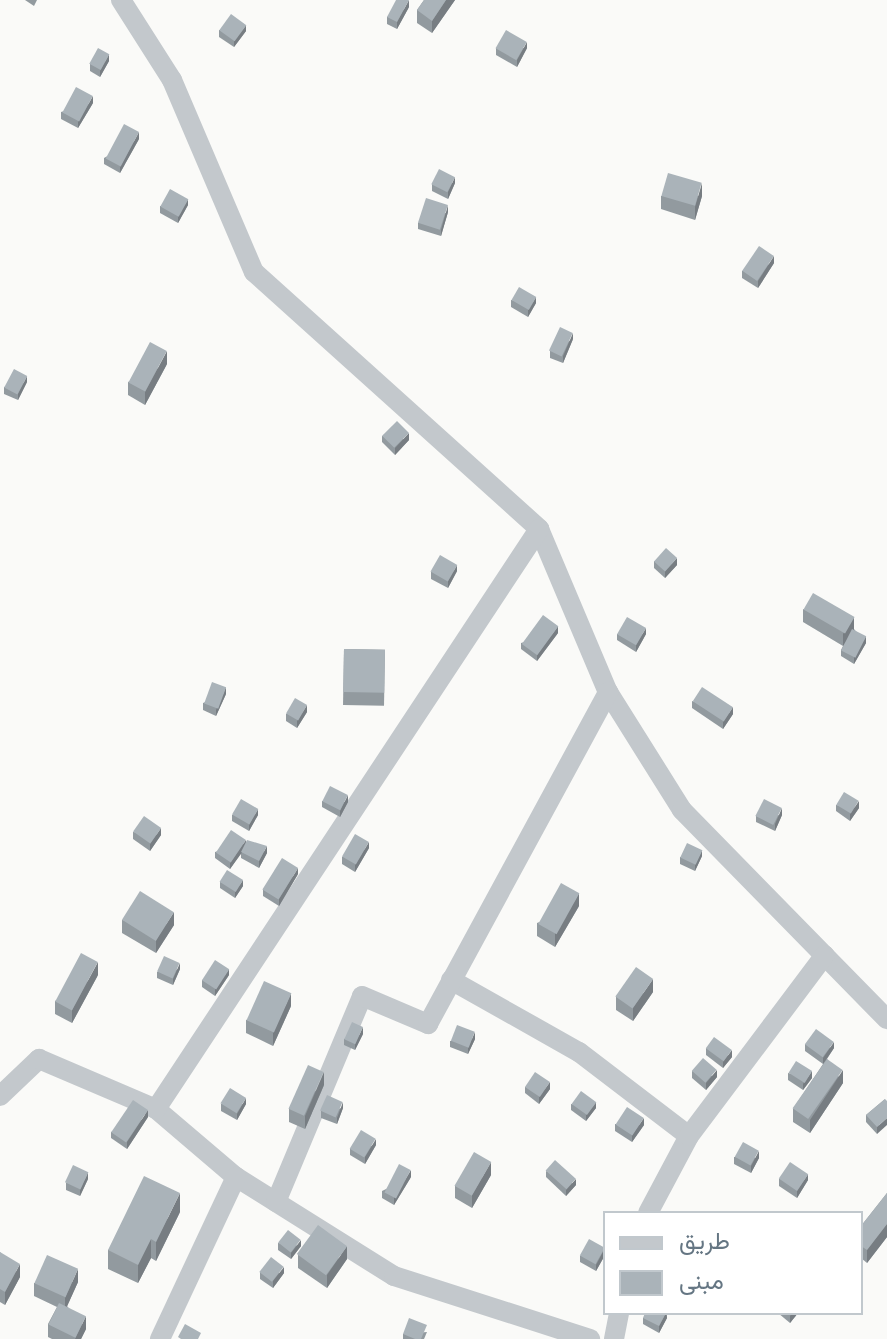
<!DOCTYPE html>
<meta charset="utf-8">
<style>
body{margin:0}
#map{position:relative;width:887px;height:1339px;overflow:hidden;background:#fafaf8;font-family:"PT Sans Narrow",Vazirmatn,sans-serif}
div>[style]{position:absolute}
.minor>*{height:20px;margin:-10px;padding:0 10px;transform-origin:10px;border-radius:10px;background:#c3c8cc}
.wall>*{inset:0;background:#929a9f;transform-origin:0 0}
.shaded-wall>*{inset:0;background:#777d82}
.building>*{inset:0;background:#aab3b9;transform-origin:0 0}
span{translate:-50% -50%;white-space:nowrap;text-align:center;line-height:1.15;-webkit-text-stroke:8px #fff;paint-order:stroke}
.legend{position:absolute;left:603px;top:1211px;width:260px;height:104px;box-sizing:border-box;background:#fff;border:2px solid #c1c8cd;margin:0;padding:10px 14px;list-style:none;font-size:24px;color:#657683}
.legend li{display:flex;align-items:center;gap:16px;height:40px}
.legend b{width:40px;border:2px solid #c1c8cd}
</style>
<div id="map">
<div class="minor">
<div style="left:121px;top:0;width:95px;rotate:57.5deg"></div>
<div style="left:172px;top:80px;width:209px;rotate:66.9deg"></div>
<div style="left:254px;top:272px;width:384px;rotate:42deg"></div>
<div style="left:539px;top:529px;width:177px;rotate:67.1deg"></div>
<div style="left:608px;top:692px;width:139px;rotate:57.9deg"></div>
<div style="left:682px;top:810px;width:293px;rotate:45.6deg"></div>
<div style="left:451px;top:980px;width:147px;rotate:29.4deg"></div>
<div style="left:579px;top:1052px;width:138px;rotate:37.4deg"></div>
<div style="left:0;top:1096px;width:54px;rotate:-43.5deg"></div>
<div style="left:39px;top:1059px;width:127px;rotate:23.1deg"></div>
<div style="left:156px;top:1109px;width:105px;rotate:40.4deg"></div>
<div style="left:236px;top:1177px;width:186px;rotate:32.1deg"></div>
<div style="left:394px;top:1276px;width:206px;rotate:17.8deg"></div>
<div style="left:156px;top:1109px;width:695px;rotate:-56.56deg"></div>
<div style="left:276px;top:1202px;width:223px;rotate:-67.3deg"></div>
<div style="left:362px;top:996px;width:72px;rotate:23deg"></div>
<div style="left:428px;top:1024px;width:378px;rotate:-61.5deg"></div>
<div style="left:648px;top:1213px;width:87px;rotate:-62deg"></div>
<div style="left:689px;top:1136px;width:226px;rotate:-53.1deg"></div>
<div style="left:160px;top:1339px;width:179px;rotate:-64.9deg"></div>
<div style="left:614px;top:1339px;width:26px;rotate:-79deg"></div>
</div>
<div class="wall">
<div style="clip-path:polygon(25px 0,37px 0,34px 6px)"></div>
<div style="clip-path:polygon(424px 0,455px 0,432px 33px,417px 23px,417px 10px)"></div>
<div style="clip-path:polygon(409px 7px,397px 29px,387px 24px,387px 17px)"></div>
<div style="clip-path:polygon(219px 30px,246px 31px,234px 47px,219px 37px)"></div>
<div style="clip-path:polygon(496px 48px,527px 48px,517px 67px,496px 55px)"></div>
<div style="clip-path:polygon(109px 61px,100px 77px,90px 71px,90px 64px)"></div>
<div style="clip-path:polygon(93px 103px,78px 128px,61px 119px,61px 112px)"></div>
<div style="clip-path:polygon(139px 139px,120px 173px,104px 164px,104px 158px)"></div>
<div style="clip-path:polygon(455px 183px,448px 199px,432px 191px,432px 184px)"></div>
<div style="clip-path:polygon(661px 196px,702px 196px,695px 220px,661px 209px)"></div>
<div style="clip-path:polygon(188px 205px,178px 223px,160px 213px,160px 206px)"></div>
<div style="clip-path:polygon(448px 212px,441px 236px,418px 229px,418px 223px)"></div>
<div style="clip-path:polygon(774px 263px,758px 288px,742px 278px,742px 271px)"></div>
<div style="clip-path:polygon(511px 300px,536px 303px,528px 317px,511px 307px)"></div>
<div style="clip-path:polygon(573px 339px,563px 363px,550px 358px,550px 351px)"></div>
<div style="clip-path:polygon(167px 364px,145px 405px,128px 395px,128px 382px)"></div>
<div style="clip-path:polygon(27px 382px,18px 400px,4px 394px,4px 387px)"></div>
<div style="clip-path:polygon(382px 436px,409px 440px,395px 455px,382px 442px)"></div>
<div style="clip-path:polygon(654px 561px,677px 565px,665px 578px,654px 568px)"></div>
<div style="clip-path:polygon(457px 571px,448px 588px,431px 579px,431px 572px)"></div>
<div style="clip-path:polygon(803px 609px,854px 629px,866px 643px,854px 664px,841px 656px,841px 650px,843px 646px,803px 622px)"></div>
<div style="clip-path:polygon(558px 633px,537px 661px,521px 649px,521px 643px)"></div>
<div style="clip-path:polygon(617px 634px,646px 634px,636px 652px,617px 640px)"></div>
<div style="left:344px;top:649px;width:41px;height:56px;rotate:1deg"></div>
<div style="clip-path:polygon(226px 694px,216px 716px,203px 710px,203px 703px)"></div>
<div style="clip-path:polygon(692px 701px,733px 714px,723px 729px,692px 708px)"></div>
<div style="clip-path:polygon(307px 712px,297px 728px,286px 721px,286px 714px)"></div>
<div style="clip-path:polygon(322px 801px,348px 802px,340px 817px,322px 807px)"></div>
<div style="clip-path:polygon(836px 805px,859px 808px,850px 821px,836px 811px)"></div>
<div style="clip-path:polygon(232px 815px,258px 815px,249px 831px,232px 821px)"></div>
<div style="clip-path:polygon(782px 815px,775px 831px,756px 822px,756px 816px)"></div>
<div style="clip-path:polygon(133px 832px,161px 835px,150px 851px,133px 839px)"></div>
<div style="clip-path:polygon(246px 843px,267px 853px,259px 868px,241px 858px,241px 853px,230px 869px,215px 858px,215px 852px)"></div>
<div style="clip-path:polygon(369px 848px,355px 872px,342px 864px,342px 857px)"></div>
<div style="clip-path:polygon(702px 856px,695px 871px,680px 864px,680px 857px)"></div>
<div style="clip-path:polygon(298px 874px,279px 906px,263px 896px,263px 890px)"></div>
<div style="clip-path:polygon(220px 882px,243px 886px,235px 898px,220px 888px)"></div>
<div style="clip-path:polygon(579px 906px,555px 947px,537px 936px,537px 923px)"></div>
<div style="clip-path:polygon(122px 920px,174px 925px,156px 953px,122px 933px)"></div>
<div style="clip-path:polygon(180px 969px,173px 985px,157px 978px,157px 972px)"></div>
<div style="clip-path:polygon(98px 975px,72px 1023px,55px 1014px,55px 1001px)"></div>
<div style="clip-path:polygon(229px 975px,215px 996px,202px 987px,202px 980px)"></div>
<div style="clip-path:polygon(653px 992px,633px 1021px,616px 1010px,616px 997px)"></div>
<div style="clip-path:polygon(291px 1006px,273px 1046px,246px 1033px,246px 1020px)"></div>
<div style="clip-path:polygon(363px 1034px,355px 1050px,344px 1045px,344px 1039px)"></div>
<div style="clip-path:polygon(475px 1039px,468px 1054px,450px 1047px,450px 1041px)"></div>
<div style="clip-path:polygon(805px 1044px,834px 1048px,827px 1059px,843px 1083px,810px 1133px,793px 1122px,793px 1109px,823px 1064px,805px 1051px)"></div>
<div style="clip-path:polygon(706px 1048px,732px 1057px,723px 1068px,706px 1055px)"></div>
<div style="clip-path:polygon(692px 1071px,717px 1077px,706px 1090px,692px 1078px)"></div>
<div style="clip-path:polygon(788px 1073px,812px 1078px,803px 1090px,788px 1080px)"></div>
<div style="clip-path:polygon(324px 1085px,305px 1129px,289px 1122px,289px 1109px)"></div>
<div style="clip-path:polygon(525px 1087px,550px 1089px,539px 1104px,525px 1093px)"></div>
<div style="clip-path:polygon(885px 1099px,877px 1134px,866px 1122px,866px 1115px)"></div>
<div style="clip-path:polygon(221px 1104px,246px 1104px,237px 1120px,221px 1111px)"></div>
<div style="clip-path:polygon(571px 1104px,596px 1108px,586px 1121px,571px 1110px)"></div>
<div style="clip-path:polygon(343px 1108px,337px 1124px,321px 1118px,321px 1111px)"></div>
<div style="clip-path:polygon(148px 1117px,127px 1149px,111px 1138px,111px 1132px)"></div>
<div style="clip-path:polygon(615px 1124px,644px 1125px,632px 1142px,615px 1131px)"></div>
<div style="clip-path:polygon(376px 1145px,365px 1164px,350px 1155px,350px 1149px)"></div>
<div style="clip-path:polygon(734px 1157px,759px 1158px,751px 1173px,734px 1164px)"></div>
<div style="clip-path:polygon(546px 1171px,576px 1185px,566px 1196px,546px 1177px)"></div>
<div style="clip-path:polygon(491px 1175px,472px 1208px,455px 1198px,455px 1186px)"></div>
<div style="clip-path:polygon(411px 1177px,394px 1205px,382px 1198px,382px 1191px)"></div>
<div style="clip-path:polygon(88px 1179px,80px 1196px,66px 1190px,66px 1183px)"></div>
<div style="clip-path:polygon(779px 1179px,808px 1180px,797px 1198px,779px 1186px)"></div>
<div style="clip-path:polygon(887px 1193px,887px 1237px,867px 1263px,861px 1258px,861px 1226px)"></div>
<div style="clip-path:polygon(180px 1212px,156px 1261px,151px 1258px,138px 1283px,108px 1269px,108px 1250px)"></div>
<div style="clip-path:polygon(278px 1243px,301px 1246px,291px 1259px,278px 1250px)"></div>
<div style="clip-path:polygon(605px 1248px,605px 1255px,596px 1271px,580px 1262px,580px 1256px)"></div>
<div style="clip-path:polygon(0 1252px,20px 1277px,5px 1305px,0 1302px)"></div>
<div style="clip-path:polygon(298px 1255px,347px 1259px,327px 1288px,298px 1268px)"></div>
<div style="clip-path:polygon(260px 1272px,284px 1273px,273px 1288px,260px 1279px)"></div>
<div style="clip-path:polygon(78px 1282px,67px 1306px,86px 1329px,81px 1339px,52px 1339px,48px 1337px,48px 1324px,57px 1307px,34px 1296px,34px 1283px)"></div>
<div style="clip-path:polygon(667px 1313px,667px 1318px,659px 1333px,643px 1324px,643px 1318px)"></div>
<div style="clip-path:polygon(778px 1313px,798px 1313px,790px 1323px)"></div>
<div style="clip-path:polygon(427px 1332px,424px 1339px,403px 1339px,403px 1334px)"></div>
</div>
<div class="shaded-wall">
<div style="clip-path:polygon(409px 0,409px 7px,397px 29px,397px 22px)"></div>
<div style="clip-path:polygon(446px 0,455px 0,432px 33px,432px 21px)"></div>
<div style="clip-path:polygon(246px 25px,246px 31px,234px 47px,234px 41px)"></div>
<div style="clip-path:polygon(527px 42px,527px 48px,517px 67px,517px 60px)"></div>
<div style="clip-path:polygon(109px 54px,109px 61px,100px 77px,100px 71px)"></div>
<div style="clip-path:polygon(93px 96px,93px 103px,78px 128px,78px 122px)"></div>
<div style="clip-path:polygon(139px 132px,139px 139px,120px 173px,120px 167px)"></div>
<div style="clip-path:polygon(455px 177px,455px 183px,448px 199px,448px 192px)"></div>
<div style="clip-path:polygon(702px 183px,702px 196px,695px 220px,695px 207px)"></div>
<div style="clip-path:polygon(188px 199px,188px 205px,178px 223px,178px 216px)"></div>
<div style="clip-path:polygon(448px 205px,448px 212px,441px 236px,441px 230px)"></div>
<div style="clip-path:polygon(774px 256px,774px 263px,758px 288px,758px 281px)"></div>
<div style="clip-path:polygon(536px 297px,536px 303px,528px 317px,528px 310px)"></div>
<div style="clip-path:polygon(573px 333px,573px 339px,563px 363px,563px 356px)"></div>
<div style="clip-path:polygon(167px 351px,167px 364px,145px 405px,145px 392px)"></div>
<div style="clip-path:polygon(27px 376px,27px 382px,18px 400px,18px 394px)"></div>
<div style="clip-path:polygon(409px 433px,409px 440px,395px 455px,395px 448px)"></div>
<div style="clip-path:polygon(677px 558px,677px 565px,665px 578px,665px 571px)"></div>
<div style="clip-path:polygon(457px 565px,457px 571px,448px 588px,448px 581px)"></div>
<div style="clip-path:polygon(854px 617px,854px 630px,843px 646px,843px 634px)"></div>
<div style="clip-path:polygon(558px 626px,558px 633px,537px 661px,537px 655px)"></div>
<div style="clip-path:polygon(646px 628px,646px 634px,636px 652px,636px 645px)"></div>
<div style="clip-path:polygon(866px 636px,866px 643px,854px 664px,854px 657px)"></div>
<div style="clip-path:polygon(226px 687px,226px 694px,216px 716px,216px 710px)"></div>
<div style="clip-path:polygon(307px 705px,307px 712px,297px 728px,297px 721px)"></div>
<div style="clip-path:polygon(733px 707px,733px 714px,723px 729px,723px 722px)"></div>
<div style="clip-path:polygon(348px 795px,348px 802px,340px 817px,340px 811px)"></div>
<div style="clip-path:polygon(859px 801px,859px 808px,850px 821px,850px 814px)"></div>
<div style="clip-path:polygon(782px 808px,782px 815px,775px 831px,775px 824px)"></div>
<div style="clip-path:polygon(258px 809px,258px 815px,249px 831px,249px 825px)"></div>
<div style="clip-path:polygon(161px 828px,161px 835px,150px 851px,150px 844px)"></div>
<div style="clip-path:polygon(246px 840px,246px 847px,230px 869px,230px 863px)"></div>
<div style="clip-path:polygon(369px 842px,369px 848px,355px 872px,355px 865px)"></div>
<div style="clip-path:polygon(267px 846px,267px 853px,259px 868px,259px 861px)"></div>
<div style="clip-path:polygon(702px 850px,702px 856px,695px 871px,695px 864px)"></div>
<div style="clip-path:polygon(298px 868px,298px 874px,279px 906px,279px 899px)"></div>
<div style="clip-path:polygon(243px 880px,243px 886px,235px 898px,235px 892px)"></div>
<div style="clip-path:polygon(579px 893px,579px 906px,555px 947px,555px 934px)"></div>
<div style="clip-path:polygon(174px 912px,174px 925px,156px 953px,156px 940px)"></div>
<div style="clip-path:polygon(98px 962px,98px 975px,72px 1023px,72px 1010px)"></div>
<div style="clip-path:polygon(180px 963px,180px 969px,173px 985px,173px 979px)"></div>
<div style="clip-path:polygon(229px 969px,229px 975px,215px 996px,215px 989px)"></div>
<div style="clip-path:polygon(653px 979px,653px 992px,633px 1021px,633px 1008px)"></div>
<div style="clip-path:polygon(291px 993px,291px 1006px,273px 1046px,273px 1033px)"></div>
<div style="clip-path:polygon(363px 1027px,363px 1034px,355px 1050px,355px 1044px)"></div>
<div style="clip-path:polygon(475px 1032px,475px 1039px,468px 1054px,468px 1048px)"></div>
<div style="clip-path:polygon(834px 1042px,834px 1048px,823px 1064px,823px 1058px)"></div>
<div style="clip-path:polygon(732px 1050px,732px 1057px,723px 1068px,723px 1062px)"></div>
<div style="clip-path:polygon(717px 1070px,717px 1077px,706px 1090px,706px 1083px)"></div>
<div style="clip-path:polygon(843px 1070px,843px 1083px,810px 1133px,810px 1120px)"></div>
<div style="clip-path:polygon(812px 1071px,812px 1078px,803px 1090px,803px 1084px)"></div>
<div style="clip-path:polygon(324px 1072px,324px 1085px,305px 1129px,305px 1116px)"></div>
<div style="clip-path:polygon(550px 1082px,550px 1089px,539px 1104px,539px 1097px)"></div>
<div style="clip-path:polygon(246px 1098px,246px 1104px,237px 1120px,237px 1114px)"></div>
<div style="clip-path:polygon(343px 1102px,343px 1108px,337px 1124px,337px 1118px)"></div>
<div style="clip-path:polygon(596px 1102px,596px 1108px,586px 1121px,586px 1115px)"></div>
<div style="clip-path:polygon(148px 1110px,148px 1117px,127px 1149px,127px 1142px)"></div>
<div style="clip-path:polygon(644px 1118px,644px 1125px,632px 1142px,632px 1135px)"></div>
<div style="clip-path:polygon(887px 1118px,887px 1125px,877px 1134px,877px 1127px)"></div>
<div style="clip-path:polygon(376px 1139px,376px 1145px,365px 1164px,365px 1157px)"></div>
<div style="clip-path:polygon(759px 1151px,759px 1158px,751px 1173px,751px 1166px)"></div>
<div style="clip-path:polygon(491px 1162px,491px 1175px,472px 1208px,472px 1195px)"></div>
<div style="clip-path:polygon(411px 1170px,411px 1177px,394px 1205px,394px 1198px)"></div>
<div style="clip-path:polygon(88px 1172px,88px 1179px,80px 1196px,80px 1190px)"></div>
<div style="clip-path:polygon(808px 1174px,808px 1180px,797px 1198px,797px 1191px)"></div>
<div style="clip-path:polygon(576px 1179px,576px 1185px,566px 1196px,566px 1190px)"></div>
<div style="clip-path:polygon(180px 1193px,180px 1212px,156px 1261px,156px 1242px)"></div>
<div style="clip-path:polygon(887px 1224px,887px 1237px,867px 1263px,867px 1250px)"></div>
<div style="clip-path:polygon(151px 1239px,151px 1258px,138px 1283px,138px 1265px)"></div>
<div style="clip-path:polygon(301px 1240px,301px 1246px,291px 1259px,291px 1253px)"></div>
<div style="clip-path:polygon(347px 1246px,347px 1259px,327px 1288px,327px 1275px)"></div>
<div style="clip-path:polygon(605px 1248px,605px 1255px,596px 1271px,596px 1265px)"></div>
<div style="clip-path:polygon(20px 1264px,20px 1277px,5px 1305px,5px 1292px)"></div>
<div style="clip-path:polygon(284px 1267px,284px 1273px,273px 1288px,273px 1281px)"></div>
<div style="clip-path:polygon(78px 1269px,78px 1282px,65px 1311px,65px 1298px)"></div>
<div style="clip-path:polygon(666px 1313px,667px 1318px,659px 1333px,659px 1326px)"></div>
<div style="clip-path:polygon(792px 1313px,798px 1313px,790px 1323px,790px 1316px)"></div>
<div style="clip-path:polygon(86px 1316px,86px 1329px,81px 1339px,75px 1339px)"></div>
</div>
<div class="building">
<div style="clip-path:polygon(396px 0,409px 0,397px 22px,387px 17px)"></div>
<div style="clip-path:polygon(424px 0,446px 0,432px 21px,417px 10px)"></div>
<div style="left:231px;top:14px;width:19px;height:20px;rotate:36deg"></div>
<div style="left:506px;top:30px;width:24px;height:21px;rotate:30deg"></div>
<div style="left:98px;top:48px;width:13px;height:18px;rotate:29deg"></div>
<div style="left:76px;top:87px;width:19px;height:29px;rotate:28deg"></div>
<div style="left:124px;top:124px;width:17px;height:39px;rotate:28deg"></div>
<div style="left:439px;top:169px;width:18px;height:17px;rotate:27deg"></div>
<div style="left:668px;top:173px;width:35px;height:24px;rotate:16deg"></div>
<div style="left:170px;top:189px;width:21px;height:20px;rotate:29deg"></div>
<div style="left:426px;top:198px;width:23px;height:26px;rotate:18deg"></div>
<div style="left:759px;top:246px;width:18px;height:30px;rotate:34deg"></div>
<div style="left:519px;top:287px;width:20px;height:15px;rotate:30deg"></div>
<div style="left:560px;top:327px;width:14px;height:26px;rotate:25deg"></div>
<div style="left:150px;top:342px;width:19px;height:46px;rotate:28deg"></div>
<div style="left:14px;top:369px;width:15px;height:21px;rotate:28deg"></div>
<div style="left:397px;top:421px;width:17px;height:21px;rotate:45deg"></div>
<div style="left:666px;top:548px;width:15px;height:18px;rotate:42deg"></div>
<div style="left:440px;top:555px;width:20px;height:19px;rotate:30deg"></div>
<div style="left:813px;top:593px;width:48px;height:19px;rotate:30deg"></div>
<div style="left:543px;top:615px;width:19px;height:36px;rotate:36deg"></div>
<div style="left:627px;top:617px;width:22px;height:20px;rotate:30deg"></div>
<div style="left:852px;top:629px;width:16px;height:24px;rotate:27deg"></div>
<div style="left:344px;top:649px;width:41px;height:43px;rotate:1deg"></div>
<div style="left:212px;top:682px;width:15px;height:23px;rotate:20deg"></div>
<div style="left:702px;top:687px;width:37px;height:17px;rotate:33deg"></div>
<div style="left:295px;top:698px;width:14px;height:18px;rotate:30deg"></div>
<div style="left:330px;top:786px;width:20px;height:17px;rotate:27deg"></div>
<div style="left:844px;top:792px;width:17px;height:15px;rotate:31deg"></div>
<div style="left:241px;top:799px;width:20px;height:18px;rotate:30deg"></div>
<div style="left:764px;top:799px;width:20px;height:19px;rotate:27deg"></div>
<div style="left:144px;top:816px;width:21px;height:19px;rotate:35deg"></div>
<div style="left:231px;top:830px;width:18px;height:27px;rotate:34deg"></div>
<div style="left:355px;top:834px;width:16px;height:26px;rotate:30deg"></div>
<div style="clip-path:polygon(247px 840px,267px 846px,259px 861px,241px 852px)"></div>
<div style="left:687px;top:843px;width:17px;height:16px;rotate:25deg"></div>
<div style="left:282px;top:858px;width:19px;height:37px;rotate:32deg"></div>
<div style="left:227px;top:870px;width:19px;height:14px;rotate:32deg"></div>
<div style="left:561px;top:883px;width:21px;height:47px;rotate:29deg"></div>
<div style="left:140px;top:891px;width:40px;height:34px;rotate:32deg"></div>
<div style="left:81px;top:953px;width:19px;height:55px;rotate:28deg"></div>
<div style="left:164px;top:956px;width:17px;height:17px;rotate:24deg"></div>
<div style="left:215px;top:960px;width:17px;height:24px;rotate:33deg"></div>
<div style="left:636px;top:967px;width:21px;height:36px;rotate:35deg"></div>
<div style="left:264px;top:981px;width:30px;height:43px;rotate:24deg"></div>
<div style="left:352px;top:1022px;width:12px;height:19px;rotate:24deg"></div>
<div style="left:457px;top:1025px;width:19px;height:17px;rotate:21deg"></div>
<div style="left:816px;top:1029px;width:22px;height:19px;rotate:36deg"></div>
<div style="left:714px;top:1037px;width:22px;height:14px;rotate:36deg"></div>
<div style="left:703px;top:1058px;width:18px;height:17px;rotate:41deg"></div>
<div style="left:827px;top:1059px;width:19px;height:60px;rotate:35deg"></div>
<div style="left:796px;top:1061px;width:19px;height:14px;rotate:32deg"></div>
<div style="left:308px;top:1065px;width:17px;height:48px;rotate:24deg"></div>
<div style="left:535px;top:1072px;width:18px;height:18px;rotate:34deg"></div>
<div style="left:230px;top:1088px;width:19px;height:18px;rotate:32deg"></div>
<div style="left:581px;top:1091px;width:19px;height:16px;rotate:36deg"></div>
<div style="left:327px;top:1095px;width:17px;height:17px;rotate:24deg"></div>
<div style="clip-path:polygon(885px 1099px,887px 1101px,887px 1118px,877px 1127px,866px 1115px)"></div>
<div style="left:133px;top:1100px;width:18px;height:39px;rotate:34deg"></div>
<div style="left:627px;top:1107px;width:20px;height:21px;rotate:33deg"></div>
<div style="left:361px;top:1130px;width:17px;height:22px;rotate:31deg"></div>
<div style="left:743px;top:1142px;width:18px;height:17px;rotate:29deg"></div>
<div style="left:474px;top:1152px;width:20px;height:39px;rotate:30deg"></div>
<div style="left:555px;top:1160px;width:28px;height:14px;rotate:42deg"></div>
<div style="left:790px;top:1162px;width:22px;height:20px;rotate:34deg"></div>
<div style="left:399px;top:1164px;width:13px;height:32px;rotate:27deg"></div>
<div style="left:73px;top:1165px;width:17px;height:19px;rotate:25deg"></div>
<div style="clip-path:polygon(144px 1176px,180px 1193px,156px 1242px,151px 1239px,138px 1265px,108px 1250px)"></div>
<div style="clip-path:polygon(887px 1193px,887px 1224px,867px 1250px,861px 1246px,861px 1226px)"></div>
<div style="left:318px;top:1225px;width:36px;height:36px;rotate:36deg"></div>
<div style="left:288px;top:1230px;width:16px;height:16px;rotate:38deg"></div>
<div style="left:589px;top:1239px;width:18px;height:19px;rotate:29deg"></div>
<div style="clip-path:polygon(0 1252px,20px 1264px,5px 1292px,0 1289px)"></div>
<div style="left:47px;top:1255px;width:34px;height:31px;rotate:24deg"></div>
<div style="left:271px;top:1257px;width:16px;height:19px;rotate:38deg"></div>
<div style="left:59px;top:1303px;width:30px;height:24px;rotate:26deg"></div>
<div style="clip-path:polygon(645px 1313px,666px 1313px,659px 1326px,643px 1318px)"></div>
<div style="clip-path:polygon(409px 1318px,427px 1325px,421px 1339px,415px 1339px,403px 1334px)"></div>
<div style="clip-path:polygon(185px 1324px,201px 1333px,198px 1339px,181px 1339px,178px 1337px)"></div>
</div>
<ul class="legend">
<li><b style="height:10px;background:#c3c8cc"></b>طريق</li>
<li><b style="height:22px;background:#aab3b9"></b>مبنى</li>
</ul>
</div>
